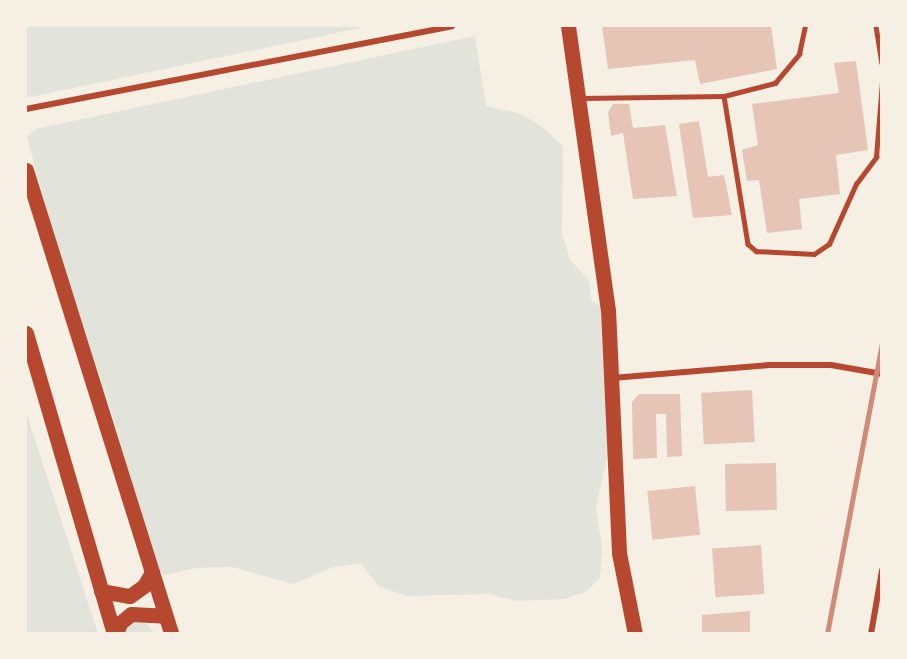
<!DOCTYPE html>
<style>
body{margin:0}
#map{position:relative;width:907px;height:659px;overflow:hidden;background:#f6efe4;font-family:Mulish,sans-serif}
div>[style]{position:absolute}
.green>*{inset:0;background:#e2e4dc}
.building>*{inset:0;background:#e6c5b7;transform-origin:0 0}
.service>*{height:4.5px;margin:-2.25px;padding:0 2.25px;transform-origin:2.25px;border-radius:2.25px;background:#b5482f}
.minor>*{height:6px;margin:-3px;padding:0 3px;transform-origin:3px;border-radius:3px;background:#b5482f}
.primary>*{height:15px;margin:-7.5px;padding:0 7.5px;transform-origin:7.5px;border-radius:7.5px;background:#b5482f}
.rail>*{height:4.5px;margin:-2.25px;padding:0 2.25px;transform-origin:2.25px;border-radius:2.25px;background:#cf8b77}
span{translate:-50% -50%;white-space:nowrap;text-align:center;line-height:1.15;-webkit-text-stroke:6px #f6efe4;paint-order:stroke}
.frame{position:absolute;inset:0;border:27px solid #f6efe4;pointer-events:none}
</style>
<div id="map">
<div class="green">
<div style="clip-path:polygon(26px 26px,370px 26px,26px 98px)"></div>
<div style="clip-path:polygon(475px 36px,486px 106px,522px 114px,545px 129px,563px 147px,562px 233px,570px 260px,588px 279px,592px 302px,600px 305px,608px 454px,596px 506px,602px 548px,600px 578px,587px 591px,565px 599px,517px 601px,488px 594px,406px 596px,378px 586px,361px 563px,334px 567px,293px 584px,232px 567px,195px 568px,164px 575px,155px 568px,113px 415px,58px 250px,27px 137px,35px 129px)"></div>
<div style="clip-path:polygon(26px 412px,98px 633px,26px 633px)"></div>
<div style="clip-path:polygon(135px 620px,148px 625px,154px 633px,122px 634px)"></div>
</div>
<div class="building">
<div style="clip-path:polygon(602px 26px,771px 26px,777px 69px,700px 84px,695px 60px,608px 69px)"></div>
<div style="clip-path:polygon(856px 61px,868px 150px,836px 155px,840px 194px,799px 199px,802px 229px,767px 233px,759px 180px,747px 181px,742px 150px,758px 145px,752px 104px,839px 93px,834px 63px)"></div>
<div style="clip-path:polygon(613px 104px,629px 104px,633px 128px,665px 125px,677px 196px,633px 199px,623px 133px,611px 136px,608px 112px)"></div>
<div style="clip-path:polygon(699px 121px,708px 177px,724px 175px,732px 215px,693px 218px,679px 124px)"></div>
<div style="left:752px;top:390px;width:52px;height:51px;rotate:87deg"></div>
<div style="clip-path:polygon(639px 394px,680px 394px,682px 456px,667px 457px,666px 414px,656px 414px,657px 458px,633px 459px,632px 402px)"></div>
<div style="left:776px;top:463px;width:47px;height:51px;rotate:89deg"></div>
<div style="left:695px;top:486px;width:49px;height:48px;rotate:84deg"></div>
<div style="left:761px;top:545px;width:49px;height:49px;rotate:86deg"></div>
<div style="clip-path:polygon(750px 611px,750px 634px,702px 634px,702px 615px)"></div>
</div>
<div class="service">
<div style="left:876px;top:26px;width:37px;rotate:81deg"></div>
<div style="left:724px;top:96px;width:150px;rotate:80.8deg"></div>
<div style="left:748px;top:244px;width:11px;rotate:41deg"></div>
<div style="left:756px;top:251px;width:58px;rotate:3deg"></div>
<div style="left:814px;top:254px;width:18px;rotate:-34deg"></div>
<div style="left:829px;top:244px;width:66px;rotate:-65.8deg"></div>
<div style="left:856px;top:184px;width:34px;rotate:-53deg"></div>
<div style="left:876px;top:157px;width:75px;rotate:-85.4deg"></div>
<div style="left:582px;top:98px;width:142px;rotate:-0.8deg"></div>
<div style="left:724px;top:96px;width:53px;rotate:-14.3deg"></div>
<div style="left:775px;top:83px;width:38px;rotate:-50deg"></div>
<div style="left:799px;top:54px;width:29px;rotate:-78deg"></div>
</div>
<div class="minor">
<div style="left:26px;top:109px;width:434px;rotate:-11deg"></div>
<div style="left:612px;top:378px;width:158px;rotate:-4.7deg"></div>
<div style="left:769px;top:365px;width:62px"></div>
<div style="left:831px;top:365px;width:52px;rotate:10deg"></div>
<div style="left:871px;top:634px;width:65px;rotate:-80.2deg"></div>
</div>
<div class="primary">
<div style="left:568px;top:26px;width:287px;rotate:82deg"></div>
<div style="left:608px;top:310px;width:243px;rotate:87.4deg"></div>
<div style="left:619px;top:553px;width:83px;rotate:78.8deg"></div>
<div style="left:26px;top:170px;width:486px;rotate:72.6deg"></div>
<div style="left:26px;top:333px;width:314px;rotate:73.7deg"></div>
<div style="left:101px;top:591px;width:29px;rotate:10deg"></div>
<div style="left:130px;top:596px;width:17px;rotate:-36deg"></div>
<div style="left:144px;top:586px;width:16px;rotate:-60deg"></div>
<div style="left:116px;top:634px;width:12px;rotate:-70deg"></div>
<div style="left:120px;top:623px;width:14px;rotate:-39deg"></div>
<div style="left:131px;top:614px;width:34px;rotate:3deg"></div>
</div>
<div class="rail">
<div style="left:827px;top:634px;width:296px;rotate:-79.3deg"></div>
</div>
<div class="frame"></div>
</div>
